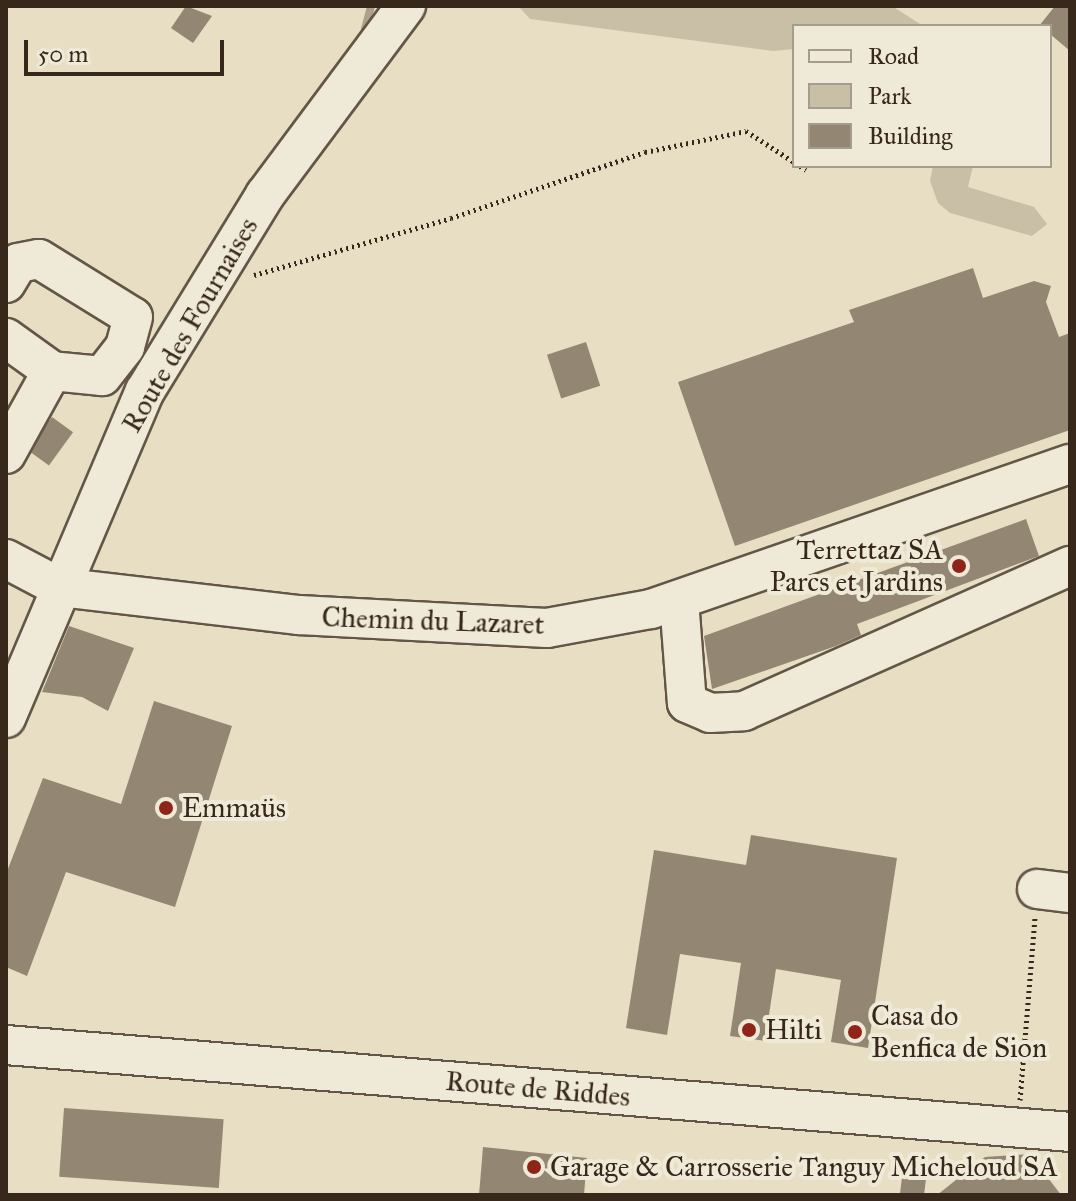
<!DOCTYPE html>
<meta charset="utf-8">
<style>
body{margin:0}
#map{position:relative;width:1076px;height:1201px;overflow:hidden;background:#e7dec3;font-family:"IM FELL Great Primer",serif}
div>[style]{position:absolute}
.green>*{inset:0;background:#c9bfa7}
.stream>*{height:8px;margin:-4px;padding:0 4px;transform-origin:4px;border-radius:4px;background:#aca08a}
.building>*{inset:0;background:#938773;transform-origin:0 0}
.path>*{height:5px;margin-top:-2.5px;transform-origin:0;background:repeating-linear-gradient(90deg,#38281c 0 2px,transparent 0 6px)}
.roads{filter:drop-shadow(2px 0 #645646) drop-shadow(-2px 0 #645646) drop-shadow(0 2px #645646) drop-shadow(0 -2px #645646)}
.minor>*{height:38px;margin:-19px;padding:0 19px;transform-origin:19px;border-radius:19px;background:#efead8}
.dots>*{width:22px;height:22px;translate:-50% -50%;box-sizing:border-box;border:4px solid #efead8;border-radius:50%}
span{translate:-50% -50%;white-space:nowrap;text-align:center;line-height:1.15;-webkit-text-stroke:8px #efead8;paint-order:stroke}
.street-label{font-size:28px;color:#38281c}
.poi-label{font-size:28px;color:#38281c}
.right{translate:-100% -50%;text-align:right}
.left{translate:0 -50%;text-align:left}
.frame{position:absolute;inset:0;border:8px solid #38281c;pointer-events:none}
.legend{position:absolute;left:792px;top:24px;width:260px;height:144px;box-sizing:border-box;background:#efead8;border:2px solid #a69c8d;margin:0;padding:10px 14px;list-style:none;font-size:24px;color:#38281c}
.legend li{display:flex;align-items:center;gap:16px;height:40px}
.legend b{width:40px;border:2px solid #a69c8d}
.scale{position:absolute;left:24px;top:40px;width:200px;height:36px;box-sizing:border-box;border:4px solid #38281c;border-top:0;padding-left:10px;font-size:24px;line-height:28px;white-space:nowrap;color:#38281c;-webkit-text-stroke:6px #efead8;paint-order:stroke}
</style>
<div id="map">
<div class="green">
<div style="clip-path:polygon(518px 6px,892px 6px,923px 26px,794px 26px,794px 49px,773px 51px,530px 19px)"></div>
<div style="clip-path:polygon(933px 166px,973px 166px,968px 187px,1034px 207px,1047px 224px,1032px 236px,950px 213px,938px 203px,930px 181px)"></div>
</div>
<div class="stream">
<div style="left:365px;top:29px;width:24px;rotate:-75deg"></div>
</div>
<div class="building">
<div style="clip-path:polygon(186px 6px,212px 16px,193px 43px,171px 28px)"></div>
<div style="clip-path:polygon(1055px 6px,1070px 6px,1070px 51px,1050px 34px,1050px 26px,1039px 26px)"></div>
<div style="clip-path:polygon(973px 268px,983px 298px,1034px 281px,1051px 286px,1046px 302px,1059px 337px,1070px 333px,1070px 430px,735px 546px,678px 382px,854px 322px,849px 310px)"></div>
<div style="left:586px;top:342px;width:46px;height:41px;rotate:72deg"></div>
<div style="left:52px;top:417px;width:26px;height:41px;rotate:36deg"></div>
<div style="clip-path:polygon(1026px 519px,1039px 556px,857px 624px,861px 635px,836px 646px,712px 689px,704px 636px)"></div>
<div style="clip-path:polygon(69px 626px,134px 648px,108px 711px,82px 697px,42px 692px)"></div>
<div style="clip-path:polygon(154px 701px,232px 726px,175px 907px,66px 872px,27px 976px,6px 967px,6px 874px,43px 778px,121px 804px)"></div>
<div style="clip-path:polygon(751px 835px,897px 858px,868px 1048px,831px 1042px,841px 980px,776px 969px,765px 1041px,730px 1036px,741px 963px,680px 954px,667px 1035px,626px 1028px,654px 850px,746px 865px)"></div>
<div style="left:64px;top:1108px;width:160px;height:69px;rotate:4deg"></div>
<div style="clip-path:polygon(483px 1147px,587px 1158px,584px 1195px,479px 1195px)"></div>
<div style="clip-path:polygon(1030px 1154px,1061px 1195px,937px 1195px,985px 1157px)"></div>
<div style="left:904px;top:1161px;width:24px;height:34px;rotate:7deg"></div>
</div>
<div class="path">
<div style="left:800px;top:166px;width:7px;rotate:34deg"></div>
<div style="left:254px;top:275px;width:205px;rotate:-16.1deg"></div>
<div style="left:451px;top:218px;width:205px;rotate:-18.8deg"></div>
<div style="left:645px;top:152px;width:103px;rotate:-11.7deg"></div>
<div style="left:746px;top:131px;width:57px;rotate:32.9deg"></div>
<div style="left:1020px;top:1100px;width:183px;rotate:-85.3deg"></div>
</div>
<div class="roads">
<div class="minor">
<div style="left:6px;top:283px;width:23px;rotate:-59deg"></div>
<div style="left:18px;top:263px;width:21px;rotate:-11deg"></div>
<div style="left:39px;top:259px;width:110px;rotate:31.7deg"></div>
<div style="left:133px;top:317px;width:31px;rotate:105deg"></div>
<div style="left:125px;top:347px;width:37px;rotate:128deg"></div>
<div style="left:102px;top:376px;width:50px;rotate:-174.3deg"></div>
<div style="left:52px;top:371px;width:57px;rotate:-144.3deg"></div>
<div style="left:6px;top:454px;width:95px;rotate:-61deg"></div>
<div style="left:6px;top:559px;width:60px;rotate:27.8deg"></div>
<div style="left:59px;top:587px;width:242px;rotate:6.7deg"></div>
<div style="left:299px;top:615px;width:248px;rotate:3deg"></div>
<div style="left:547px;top:628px;width:106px;rotate:-10.4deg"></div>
<div style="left:651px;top:609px;width:443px;rotate:-19.1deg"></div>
<div style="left:679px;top:600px;width:103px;rotate:85.6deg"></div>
<div style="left:687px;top:703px;width:25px;rotate:23deg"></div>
<div style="left:710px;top:713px;width:34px;rotate:-3deg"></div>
<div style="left:744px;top:711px;width:357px;rotate:-24deg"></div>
<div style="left:6px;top:718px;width:355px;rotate:-67deg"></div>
<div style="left:145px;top:391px;width:230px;rotate:-58.5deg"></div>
<div style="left:265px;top:195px;width:236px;rotate:-53.3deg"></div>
<div style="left:1037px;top:889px;width:33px;rotate:7deg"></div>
<div style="left:6px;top:1045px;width:1068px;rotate:4.67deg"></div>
</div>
</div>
<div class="dots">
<div style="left:959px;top:566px;background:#8f2418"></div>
<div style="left:166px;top:808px;background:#8f2418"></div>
<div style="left:749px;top:1030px;background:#8f2418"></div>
<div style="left:855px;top:1032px;background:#8f2418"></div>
<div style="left:534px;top:1167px;background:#8f2418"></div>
</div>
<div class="street-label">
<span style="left:190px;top:325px;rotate:-60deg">Route des Fournaises</span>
<span style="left:433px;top:621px;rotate:2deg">Chemin du Lazaret</span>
<span style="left:538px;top:1089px;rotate:5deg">Route de Riddes</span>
</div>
<div class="poi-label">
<span class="right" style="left:943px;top:566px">Terrettaz SA<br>Parcs et Jardins</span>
<span class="left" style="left:182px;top:808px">Emmaüs</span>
<span class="left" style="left:871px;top:1032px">Casa do<br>Benfica de Sion</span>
<span class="left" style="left:765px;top:1030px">Hilti</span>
<span class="left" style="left:550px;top:1167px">Garage &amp; Carrosserie Tanguy Micheloud SA</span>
</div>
<div class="frame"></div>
<ul class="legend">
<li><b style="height:10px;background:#efead8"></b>Road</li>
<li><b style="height:22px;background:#c9bfa7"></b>Park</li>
<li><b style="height:22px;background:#938773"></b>Building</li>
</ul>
<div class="scale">50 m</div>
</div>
